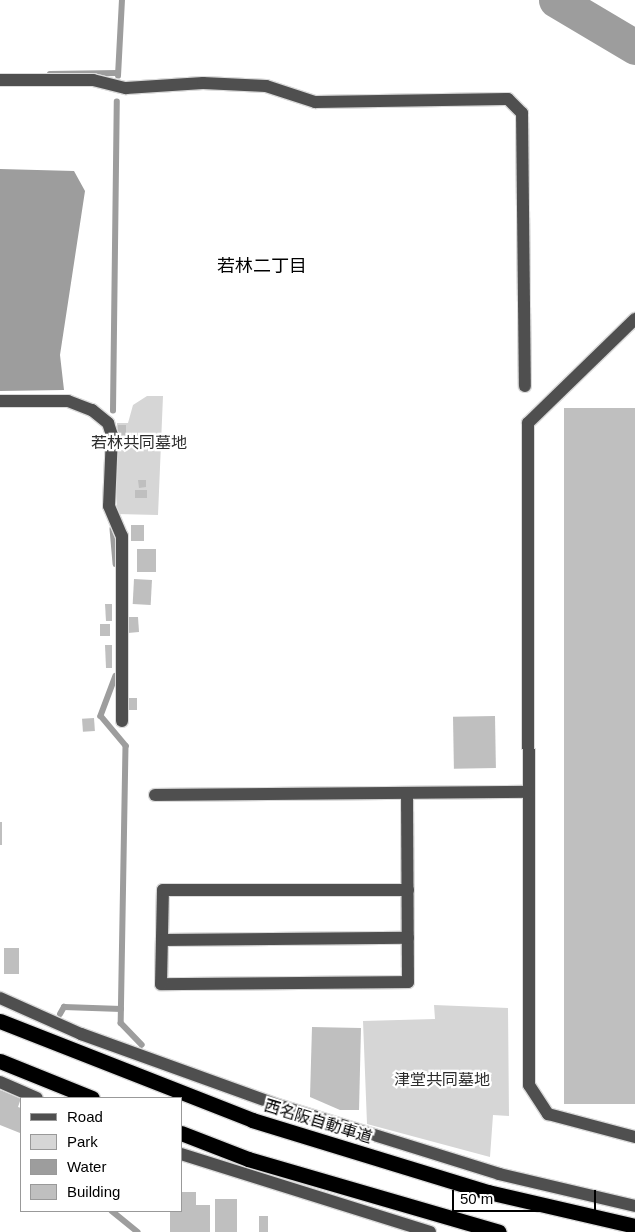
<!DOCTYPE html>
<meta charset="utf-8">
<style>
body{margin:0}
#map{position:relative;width:635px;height:1232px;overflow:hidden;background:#fff;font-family:Helvetica,"Noto Sans JP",sans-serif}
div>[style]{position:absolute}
.green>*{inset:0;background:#d6d6d6}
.water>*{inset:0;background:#9d9d9d}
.stream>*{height:5.5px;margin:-2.75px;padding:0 2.75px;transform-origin:2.75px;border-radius:2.75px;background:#9d9d9d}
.river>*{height:35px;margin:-17.5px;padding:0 17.5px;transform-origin:17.5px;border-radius:17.5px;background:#9d9d9d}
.building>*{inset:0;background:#bfbfbf;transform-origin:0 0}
.roads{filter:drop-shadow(1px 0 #dbdbdb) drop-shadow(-1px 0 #dbdbdb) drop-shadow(0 1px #dbdbdb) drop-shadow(0 -1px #dbdbdb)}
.minor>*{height:12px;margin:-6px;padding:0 6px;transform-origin:6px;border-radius:6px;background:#4f4f4f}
.highway>*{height:15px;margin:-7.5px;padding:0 7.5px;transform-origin:7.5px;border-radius:7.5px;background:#000}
span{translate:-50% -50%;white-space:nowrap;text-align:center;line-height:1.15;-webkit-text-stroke:4.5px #fff;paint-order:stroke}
.park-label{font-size:16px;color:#2d2d2d}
.street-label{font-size:16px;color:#000}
.neighbourhood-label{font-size:18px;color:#000}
.legend{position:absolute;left:20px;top:1097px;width:162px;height:115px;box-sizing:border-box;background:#fff;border:1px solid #999;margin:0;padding:6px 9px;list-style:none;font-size:15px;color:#000}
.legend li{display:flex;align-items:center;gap:10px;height:25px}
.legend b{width:25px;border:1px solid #999}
.scale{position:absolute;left:452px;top:1190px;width:144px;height:22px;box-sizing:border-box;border:2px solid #000;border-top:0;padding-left:6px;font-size:15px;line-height:18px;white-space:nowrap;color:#000;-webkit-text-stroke:4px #fff;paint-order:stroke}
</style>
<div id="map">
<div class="green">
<div style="clip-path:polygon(147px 396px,163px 396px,158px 515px,117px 514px,117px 423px,128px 423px,133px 405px)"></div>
<div style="clip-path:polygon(434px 1005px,508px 1008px,509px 1116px,493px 1115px,490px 1157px,367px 1124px,363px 1021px,435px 1019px)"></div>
</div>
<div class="water">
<div style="clip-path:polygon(0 169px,74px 171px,85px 191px,60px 355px,64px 390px,0 391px)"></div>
</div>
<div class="stream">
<div style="left:50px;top:74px;width:68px;rotate:-0.8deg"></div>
<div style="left:118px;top:76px;width:76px;rotate:-87deg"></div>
<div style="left:113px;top:411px;width:309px;rotate:-89.3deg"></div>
<div style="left:113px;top:529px;width:35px;rotate:85deg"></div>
<div style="left:116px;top:676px;width:43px;rotate:110.6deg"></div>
<div style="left:101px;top:716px;width:39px;rotate:50deg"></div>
<div style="left:126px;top:746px;width:277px;rotate:91deg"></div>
<div style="left:121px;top:1023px;width:30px;rotate:46deg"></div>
<div style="left:60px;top:1014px;width:8px;rotate:-60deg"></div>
<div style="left:64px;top:1007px;width:57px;rotate:2deg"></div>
<div style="left:112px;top:1211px;width:33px;rotate:39deg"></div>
</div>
<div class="river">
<div style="left:556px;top:0;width:92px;rotate:30.7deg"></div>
</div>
<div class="building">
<div style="left:564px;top:408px;width:71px;height:696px"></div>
<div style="left:118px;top:425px;width:8px;height:16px"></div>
<div style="clip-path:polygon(138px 480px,146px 480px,146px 487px,139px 488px)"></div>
<div style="left:147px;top:490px;width:8px;height:12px;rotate:90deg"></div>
<div style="left:131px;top:525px;width:13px;height:16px"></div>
<div style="left:137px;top:549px;width:19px;height:23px"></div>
<div style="left:134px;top:579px;width:18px;height:25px;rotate:3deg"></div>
<div style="clip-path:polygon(105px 604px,112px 604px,112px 621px,106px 621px)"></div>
<div style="clip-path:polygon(128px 617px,138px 617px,139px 632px,128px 633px)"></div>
<div style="left:100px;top:624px;width:10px;height:12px"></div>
<div style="clip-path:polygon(105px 645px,112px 645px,112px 668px,106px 668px)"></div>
<div style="left:137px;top:698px;width:12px;height:12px;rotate:90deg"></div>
<div style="left:495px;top:716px;width:52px;height:42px;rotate:89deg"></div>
<div style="left:94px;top:718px;width:13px;height:12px;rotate:86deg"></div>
<div style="left:0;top:822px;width:2px;height:23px"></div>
<div style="left:4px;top:948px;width:15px;height:26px"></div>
<div style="clip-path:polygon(312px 1027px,361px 1028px,359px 1110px,340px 1110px,310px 1097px)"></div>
<div style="left:463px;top:1077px;width:10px;height:11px"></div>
<div style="clip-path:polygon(0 1090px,21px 1098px,18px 1107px,21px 1108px,20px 1133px,0 1125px)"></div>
<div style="clip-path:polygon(181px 1192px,196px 1192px,196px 1205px,210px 1205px,210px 1232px,170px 1232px,170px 1211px,181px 1211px)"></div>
<div style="left:215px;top:1199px;width:22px;height:33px"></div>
<div style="left:259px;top:1216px;width:9px;height:16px"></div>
</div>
<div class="roads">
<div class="minor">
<div style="left:0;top:80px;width:93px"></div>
<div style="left:93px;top:80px;width:34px;rotate:14deg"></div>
<div style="left:126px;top:88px;width:77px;rotate:-3.7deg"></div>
<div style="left:203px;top:83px;width:63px;rotate:2.7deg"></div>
<div style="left:266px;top:86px;width:52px;rotate:18.1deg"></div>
<div style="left:315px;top:102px;width:193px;rotate:-0.9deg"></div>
<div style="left:508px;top:99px;width:20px;rotate:45deg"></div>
<div style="left:522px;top:113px;width:273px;rotate:89.4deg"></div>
<div style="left:635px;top:319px;width:149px;rotate:135.8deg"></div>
<div style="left:528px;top:423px;width:662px;rotate:89.91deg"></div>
<div style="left:529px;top:1085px;width:35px;rotate:57deg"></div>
<div style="left:548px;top:1114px;width:90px;rotate:14.8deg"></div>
<div style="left:0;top:401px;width:68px"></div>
<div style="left:68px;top:401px;width:26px;rotate:21deg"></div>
<div style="left:92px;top:410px;width:21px;rotate:39deg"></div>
<div style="left:108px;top:423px;width:13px;rotate:72deg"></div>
<div style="left:112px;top:435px;width:71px;rotate:92.4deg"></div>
<div style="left:109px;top:506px;width:33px;rotate:67deg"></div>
<div style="left:122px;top:536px;width:185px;rotate:90deg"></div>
<div style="left:407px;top:793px;width:189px;rotate:89.7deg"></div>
<div style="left:408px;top:982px;width:247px;rotate:179.5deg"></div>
<div style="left:161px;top:984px;width:94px;rotate:-88.8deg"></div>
<div style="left:163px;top:890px;width:245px"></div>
<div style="left:155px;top:795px;width:374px;rotate:-0.5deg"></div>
<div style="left:162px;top:940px;width:246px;rotate:-0.5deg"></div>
<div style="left:0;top:998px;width:89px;rotate:24deg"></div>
<div style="left:81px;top:1034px;width:209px;rotate:19.8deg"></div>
<div style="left:278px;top:1105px;width:232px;rotate:17.3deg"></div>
<div style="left:499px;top:1174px;width:140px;rotate:13.2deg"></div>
<div style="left:0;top:1082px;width:40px;rotate:23.4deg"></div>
<div style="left:181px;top:1154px;width:261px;rotate:17.4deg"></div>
</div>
<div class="highway">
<div style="left:0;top:1021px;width:271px;rotate:21.4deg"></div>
<div style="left:252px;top:1120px;width:247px;rotate:17deg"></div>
<div style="left:488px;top:1192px;width:151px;rotate:13deg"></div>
<div style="left:0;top:1061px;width:99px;rotate:21.9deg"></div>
<div style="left:181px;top:1133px;width:72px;rotate:21.2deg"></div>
<div style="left:248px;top:1159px;width:261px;rotate:16.2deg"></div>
</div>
</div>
<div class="park-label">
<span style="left:139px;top:443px">若林共同墓地</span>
<span style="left:442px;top:1080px">津堂共同墓地</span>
</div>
<div class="street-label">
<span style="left:318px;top:1122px;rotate:17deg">西名阪自動車道</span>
</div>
<div class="neighbourhood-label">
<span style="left:262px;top:266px">若林二丁目</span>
</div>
<ul class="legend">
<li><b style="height:6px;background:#4f4f4f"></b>Road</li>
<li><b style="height:14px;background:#d6d6d6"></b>Park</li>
<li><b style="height:14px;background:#9d9d9d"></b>Water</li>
<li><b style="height:14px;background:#bfbfbf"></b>Building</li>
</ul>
<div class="scale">50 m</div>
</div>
